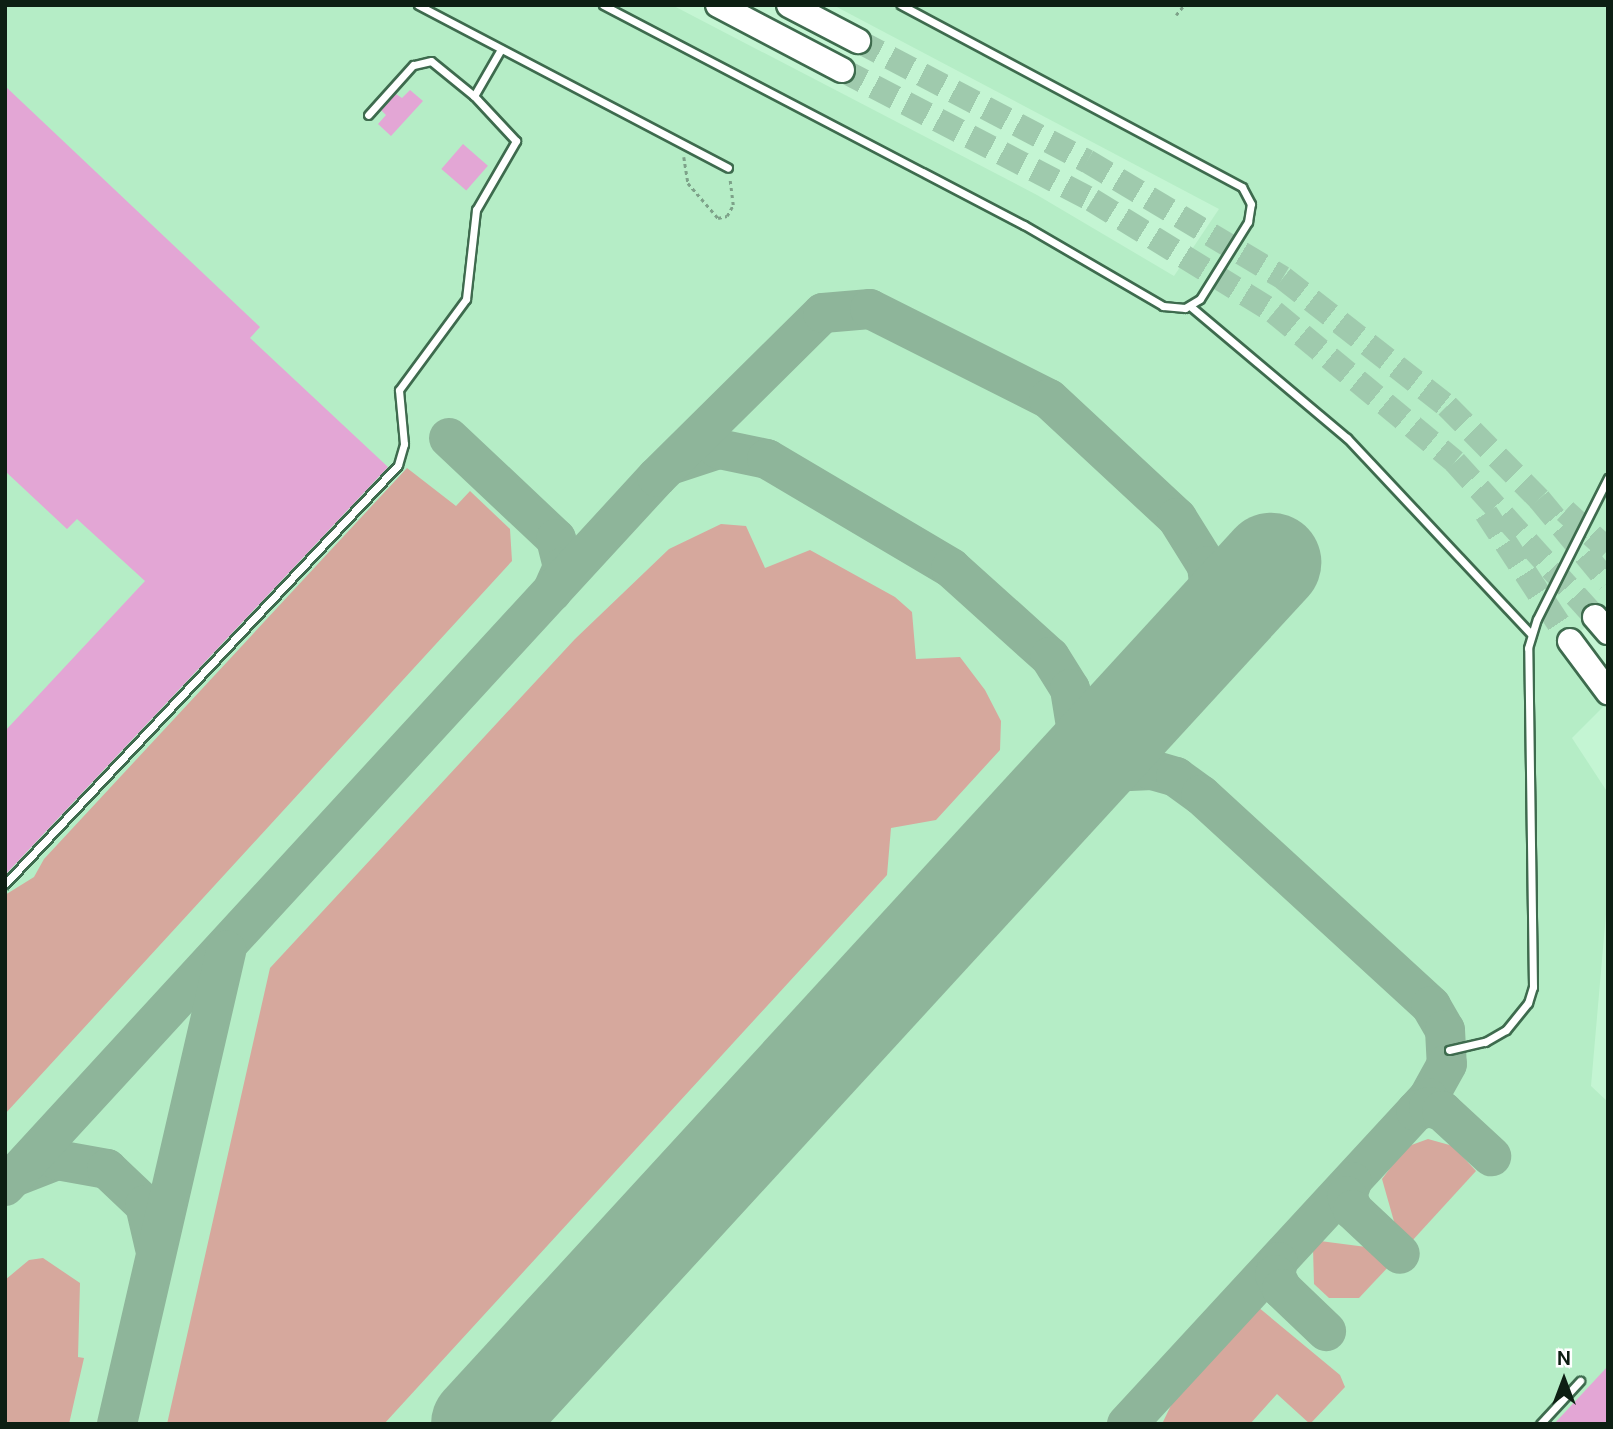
<!DOCTYPE html>
<style>
body{margin:0}
#map{position:relative;width:1613px;height:1429px;overflow:hidden;background:#c4f5d3;font-family:"DM Sans",sans-serif}
div>[style]{position:absolute}
.built>*{inset:0;background:#b5edc6}
.green>*{inset:0;background:#d6a89d}
.taxiway>*{height:40px;margin:-20px;padding:0 20px;transform-origin:20px;border-radius:20px;background:#8eb59a}
.runway>*{height:100px;margin:-50px;padding:0 50px;transform-origin:50px;border-radius:50px;background:#8eb59a}
.building>*{inset:0;background:#e3a6d5;transform-origin:0 0}
.highway-tunnel>*{height:24px;margin-top:-12px;transform-origin:0;background:repeating-linear-gradient(90deg,#9fcaad 0 24px,transparent 0 36px)}
.path>*{height:2.5px;margin-top:-1.25px;transform-origin:0;background:repeating-linear-gradient(90deg,#7da289 0 3.5px,transparent 0 7px)}
.roads{filter:drop-shadow(2px 0 #3e6b4e) drop-shadow(-2px 0 #3e6b4e) drop-shadow(0 2px #3e6b4e) drop-shadow(0 -2px #3e6b4e)}
.lane>*{height:7px;margin:-3.5px;padding:0 3.5px;transform-origin:3.5px;border-radius:3.5px;background:#fff}
.highway>*{height:24px;margin:-12px;padding:0 12px;transform-origin:12px;border-radius:12px;background:#fff}
span{translate:-50% -50%;white-space:nowrap;text-align:center;line-height:1.15;-webkit-text-stroke:6px #fff;paint-order:stroke}
.frame{position:absolute;inset:0;border:7px solid #0d1f13;pointer-events:none}
.north{position:absolute;left:1529px;top:1345px;width:70px;height:70px;-webkit-text-stroke:5px #fff;paint-order:stroke;rotate:0deg;font-size:19px;font-weight:700;line-height:28px;text-align:center;color:#0d1f13}
.north::after{content:'';display:block;margin:auto;width:24px;height:32px;background:#0d1f13;clip-path:polygon(50% 0,100% 100%,50% 72%,0 100%)}
</style>
<div id="map">
<div class="built">
<div style="clip-path:polygon(5px 5px,672px 5px,1037px 195px,1174px 276px,1219px 209px,833px 5px,1608px 5px,1608px 607px,1560px 649px,1604px 706px,1572px 738px,1608px 793px,1608px 891px,1591px 1086px,1608px 1102px,1608px 1424px,5px 1424px)"></div>
</div>
<div class="green">
<div style="clip-path:polygon(407px 468px,456px 506px,470px 491px,510px 529px,512px 561px,5px 1114px,5px 895px,34px 877px,44px 859px)"></div>
<div style="clip-path:polygon(721px 524px,746px 526px,765px 568px,810px 550px,895px 597px,912px 612px,916px 659px,960px 657px,985px 690px,1001px 721px,1000px 750px,936px 820px,891px 828px,887px 875px,384px 1424px,167px 1424px,270px 968px,575px 639px,669px 549px)"></div>
<div style="clip-path:polygon(1428px 1139px,1453px 1146px,1476px 1171px,1411px 1242px,1395px 1225px,1382px 1179px,1406px 1147px)"></div>
<div style="clip-path:polygon(1320px 1241px,1374px 1248px,1390px 1265px,1359px 1298px,1329px 1298px,1314px 1284px,1313px 1248px)"></div>
<div style="clip-path:polygon(43px 1258px,80px 1283px,78px 1357px,84px 1358px,69px 1424px,5px 1424px,5px 1280px,29px 1260px)"></div>
<div style="clip-path:polygon(1258px 1307px,1340px 1375px,1345px 1387px,1310px 1424px,1277px 1394px,1250px 1424px,1162px 1424px,1174px 1399px)"></div>
</div>
<div class="taxiway">
<div style="left:449px;top:438px;width:147px;rotate:43.3deg"></div>
<div style="left:556px;top:539px;width:29px;rotate:76deg"></div>
<div style="left:563px;top:567px;width:27px;rotate:114deg"></div>
<div style="left:673px;top:464px;width:48px;rotate:-18.1deg"></div>
<div style="left:719px;top:449px;width:49px;rotate:11.8deg"></div>
<div style="left:767px;top:459px;width:214px;rotate:30.6deg"></div>
<div style="left:951px;top:568px;width:133px;rotate:42deg"></div>
<div style="left:1050px;top:657px;width:38px;rotate:58deg"></div>
<div style="left:1070px;top:689px;width:44px;rotate:80.8deg"></div>
<div style="left:1077px;top:732px;width:34px;rotate:105deg"></div>
<div style="left:1068px;top:765px;width:43px;rotate:125.5deg"></div>
<div style="left:952px;top:914px;width:175px;rotate:-45.9deg"></div>
<div style="left:1074px;top:788px;width:38px;rotate:-25deg"></div>
<div style="left:1108px;top:772px;width:44px;rotate:-2.6deg"></div>
<div style="left:1152px;top:770px;width:25px;rotate:16deg"></div>
<div style="left:1176px;top:777px;width:31px;rotate:36deg"></div>
<div style="left:1201px;top:795px;width:312px;rotate:42.5deg"></div>
<div style="left:1431px;top:1006px;width:28px;rotate:60deg"></div>
<div style="left:1445px;top:1030px;width:34px;rotate:87deg"></div>
<div style="left:1447px;top:1064px;width:39px;rotate:119deg"></div>
<div style="left:1428px;top:1098px;width:444px;rotate:132.7deg"></div>
<div style="left:1416px;top:1111px;width:14px;rotate:-17deg"></div>
<div style="left:1429px;top:1107px;width:14px;rotate:17deg"></div>
<div style="left:1442px;top:1111px;width:67px;rotate:42.6deg"></div>
<div style="left:16px;top:1176px;width:44px;rotate:-21.3deg"></div>
<div style="left:57px;top:1160px;width:51px;rotate:10.2deg"></div>
<div style="left:107px;top:1169px;width:52px;rotate:43.5deg"></div>
<div style="left:145px;top:1205px;width:44px;rotate:76.9deg"></div>
<div style="left:1352px;top:1182px;width:15px;rotate:110deg"></div>
<div style="left:1347px;top:1196px;width:15px;rotate:67deg"></div>
<div style="left:1353px;top:1210px;width:64px;rotate:43.1deg"></div>
<div style="left:5px;top:1186px;width:963px;rotate:-47.4deg"></div>
<div style="left:657px;top:477px;width:233px;rotate:-44.7deg"></div>
<div style="left:823px;top:313px;width:47px;rotate:-4.9deg"></div>
<div style="left:870px;top:309px;width:200px;rotate:26.7deg"></div>
<div style="left:1049px;top:399px;width:175px;rotate:42.9deg"></div>
<div style="left:1177px;top:518px;width:57px;rotate:58deg"></div>
<div style="left:1207px;top:566px;width:39px;rotate:83deg"></div>
<div style="left:1212px;top:605px;width:21px;rotate:115deg"></div>
<div style="left:1203px;top:624px;width:109px;rotate:126.8deg"></div>
<div style="left:1278px;top:1262px;width:13px;rotate:103deg"></div>
<div style="left:1275px;top:1275px;width:16px;rotate:63deg"></div>
<div style="left:1282px;top:1289px;width:61px;rotate:43.7deg"></div>
<div style="left:117px;top:1424px;width:486px;rotate:-77deg"></div>
</div>
<div class="runway">
<div style="left:481px;top:1424px;width:1169px;rotate:-47.46deg"></div>
</div>
<div class="building">
<div style="clip-path:polygon(5px 86px,260px 327px,250px 338px,388px 467px,5px 875px,5px 731px,145px 581px,77px 519px,67px 529px,5px 471px)"></div>
<div style="clip-path:polygon(410px 90px,423px 101px,391px 136px,378px 124px,386px 115px,381px 110px,396px 94px,402px 98px)"></div>
<div style="left:463px;top:144px;width:33px;height:33px;rotate:41deg"></div>
<div style="clip-path:polygon(1608px 1366px,1608px 1424px,1554px 1424px)"></div>
</div>
<div class="highway-tunnel">
<div style="left:858px;top:41px;width:259px;rotate:27.7deg"></div>
<div style="left:1087px;top:161px;width:228px;rotate:30.8deg"></div>
<div style="left:1283px;top:278px;width:208px;rotate:38deg"></div>
<div style="left:1447px;top:406px;width:131px;rotate:45.3deg"></div>
<div style="left:1539px;top:499px;width:108px;rotate:50.3deg"></div>
<div style="left:842px;top:70px;width:282px;rotate:27.5deg"></div>
<div style="left:1092px;top:200px;width:214px;rotate:31.6deg"></div>
<div style="left:1274px;top:312px;width:235px;rotate:39.6deg"></div>
<div style="left:1455px;top:462px;width:209px;rotate:47.9deg"></div>
<div style="left:1565px;top:511px;width:58px;rotate:42.2deg"></div>
<div style="left:1486px;top:513px;width:153px;rotate:56.7deg"></div>
</div>
<div class="path">
<div style="left:1176px;top:15px;width:13px;rotate:-51deg"></div>
<div style="left:684px;top:157px;width:26px;rotate:81deg"></div>
<div style="left:688px;top:183px;width:46px;rotate:49.4deg"></div>
<div style="left:718px;top:218px;width:9px;rotate:-13deg"></div>
<div style="left:727px;top:216px;width:13px;rotate:-61deg"></div>
<div style="left:733px;top:205px;width:26px;rotate:-97deg"></div>
</div>
<div class="roads">
<div class="lane">
<div style="left:418px;top:5px;width:350px;rotate:27.7deg"></div>
<div style="left:603px;top:5px;width:475px;rotate:27.6deg"></div>
<div style="left:1024px;top:225px;width:161px;rotate:30.2deg"></div>
<div style="left:1163px;top:306px;width:22px;rotate:5deg"></div>
<div style="left:1185px;top:308px;width:17px;rotate:-31deg"></div>
<div style="left:1200px;top:299px;width:91px;rotate:-58.1deg"></div>
<div style="left:1248px;top:222px;width:18px;rotate:-81deg"></div>
<div style="left:1251px;top:204px;width:19px;rotate:-118deg"></div>
<div style="left:1242px;top:187px;width:387px;rotate:-151.9deg"></div>
<div style="left:474px;top:96px;width:54px;rotate:-60.1deg"></div>
<div style="left:1190px;top:306px;width:205px;rotate:40.1deg"></div>
<div style="left:1347px;top:438px;width:269px;rotate:46.8deg"></div>
<div style="left:5px;top:884px;width:574px;rotate:-46.83deg"></div>
<div style="left:398px;top:465px;width:22px;rotate:-74deg"></div>
<div style="left:404px;top:444px;width:54px;rotate:-95.3deg"></div>
<div style="left:399px;top:390px;width:113px;rotate:-53.6deg"></div>
<div style="left:466px;top:299px;width:90px;rotate:-83.6deg"></div>
<div style="left:476px;top:210px;width:80px;rotate:-59.9deg"></div>
<div style="left:516px;top:141px;width:62px;rotate:-133deg"></div>
<div style="left:474px;top:96px;width:55px;rotate:-140.9deg"></div>
<div style="left:431px;top:61px;width:18px;rotate:167deg"></div>
<div style="left:413px;top:65px;width:67px;rotate:132deg"></div>
<div style="left:1449px;top:1050px;width:37px;rotate:-13deg"></div>
<div style="left:1485px;top:1042px;width:24px;rotate:-30deg"></div>
<div style="left:1506px;top:1030px;width:35px;rotate:-51deg"></div>
<div style="left:1528px;top:1003px;width:17px;rotate:-73deg"></div>
<div style="left:1533px;top:987px;width:339px;rotate:-90.8deg"></div>
<div style="left:1528px;top:648px;width:30px;rotate:-73deg"></div>
<div style="left:1537px;top:619px;width:158px;rotate:-63.3deg"></div>
<div style="left:1540px;top:1424px;width:59px;rotate:-47.1deg"></div>
</div>
<div class="highway">
<div style="left:718px;top:5px;width:140px;rotate:27.7deg"></div>
<div style="left:789px;top:5px;width:78px;rotate:27.6deg"></div>
<div style="left:1595px;top:617px;width:20px;rotate:49deg"></div>
<div style="left:1570px;top:641px;width:64px;rotate:53.3deg"></div>
</div>
</div>
<div class="frame"></div>
<div class="north">N</div>
</div>
